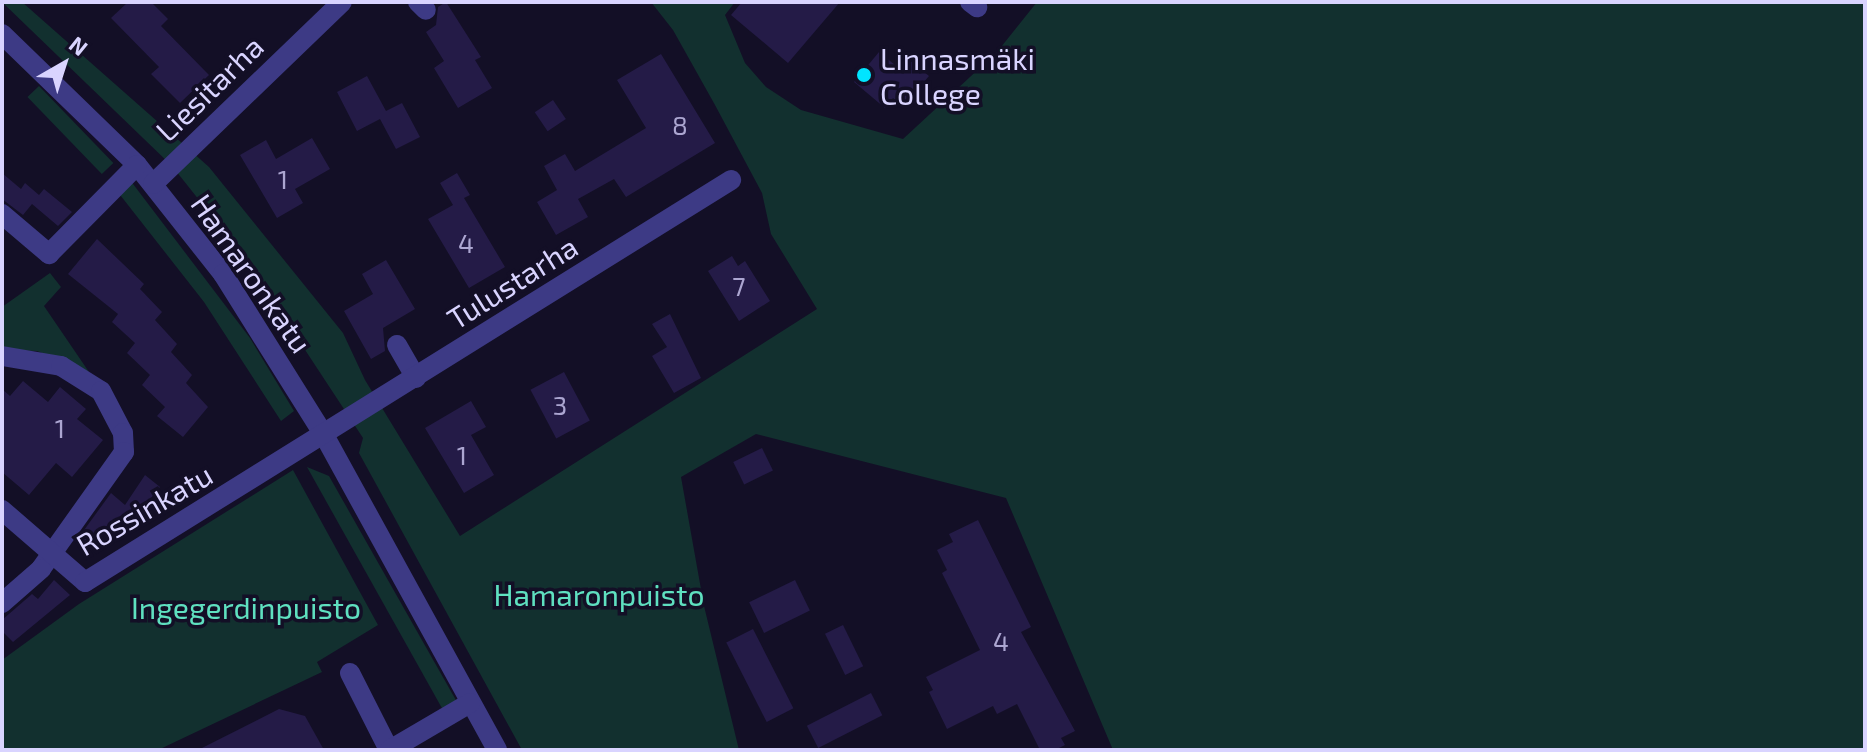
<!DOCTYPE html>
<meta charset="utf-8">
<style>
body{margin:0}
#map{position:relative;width:1867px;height:752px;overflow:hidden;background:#130f26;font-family:"Exo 2",sans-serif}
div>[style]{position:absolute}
.green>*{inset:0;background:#12302f;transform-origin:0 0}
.building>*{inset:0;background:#241b47;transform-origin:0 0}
.minor>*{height:20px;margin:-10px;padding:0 10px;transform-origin:10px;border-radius:10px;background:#3d3a85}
.dots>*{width:22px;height:22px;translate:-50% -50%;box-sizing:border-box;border:4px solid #130f26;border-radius:50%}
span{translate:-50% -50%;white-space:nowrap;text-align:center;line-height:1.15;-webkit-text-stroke:7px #130f26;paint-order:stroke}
.number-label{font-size:26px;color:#aca6d1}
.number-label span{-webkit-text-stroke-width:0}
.poi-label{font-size:30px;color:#d9d4ff}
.left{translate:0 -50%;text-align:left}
.street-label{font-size:30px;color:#d9d4ff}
.park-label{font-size:30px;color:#5fe0c0}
.frame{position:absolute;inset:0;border:4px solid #d9d4ff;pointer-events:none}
.north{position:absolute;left:24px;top:24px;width:80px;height:80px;-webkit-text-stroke:6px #130f26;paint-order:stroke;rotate:39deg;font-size:22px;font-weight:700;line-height:32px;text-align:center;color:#d9d4ff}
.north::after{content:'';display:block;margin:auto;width:28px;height:36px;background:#d9d4ff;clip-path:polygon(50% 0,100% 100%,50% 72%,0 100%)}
</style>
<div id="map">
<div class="green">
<div style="clip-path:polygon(2px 2px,22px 2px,209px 167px,343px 333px,365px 380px,460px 536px,817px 309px,771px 234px,762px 193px,715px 105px,673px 30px,651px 2px,735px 2px,725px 15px,745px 63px,766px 87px,801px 110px,903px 139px,997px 52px,1037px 2px,1865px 2px,1865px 750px,1113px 750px,1006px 498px,756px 434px,681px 477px,704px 606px,739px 750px,522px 750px,359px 453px,363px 438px,242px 254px,172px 166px)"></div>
<div style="left:39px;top:86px;width:107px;height:16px;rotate:46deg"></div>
<div style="clip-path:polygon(130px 180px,250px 338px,294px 411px,281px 421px,204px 302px,117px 191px)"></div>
<div style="clip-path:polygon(50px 273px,61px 287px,44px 306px,89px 372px,37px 351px,2px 350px,2px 307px)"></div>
<div style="clip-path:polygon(307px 467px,329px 476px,457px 702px,443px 710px)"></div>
<div style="clip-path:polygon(293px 470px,378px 625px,317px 662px,322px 672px,158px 750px,2px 750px,2px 660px,79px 604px)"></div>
</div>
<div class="building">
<div style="clip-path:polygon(128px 2px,151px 2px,168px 19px,161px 26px,209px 75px,180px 103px,151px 74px,159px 67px,111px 18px)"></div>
<div style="clip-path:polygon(446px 2px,481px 57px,475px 60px,492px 88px,458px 108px,434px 68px,444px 61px,426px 32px,436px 25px,438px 7px)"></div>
<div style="clip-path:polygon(742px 2px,840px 2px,788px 63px,731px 15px)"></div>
<div style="clip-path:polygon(879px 52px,900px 69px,908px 59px,929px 76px,903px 107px,893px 98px,885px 108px,854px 82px)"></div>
<div style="clip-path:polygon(661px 54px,715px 143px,626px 197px,614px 179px,578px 199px,588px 217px,556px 235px,537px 202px,557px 190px,544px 166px,565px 154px,575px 171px,646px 128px,617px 80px)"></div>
<div style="clip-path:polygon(367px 76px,386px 111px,402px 103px,420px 137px,396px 149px,380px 119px,357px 131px,337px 92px)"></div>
<div style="left:553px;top:100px;width:23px;height:22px;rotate:56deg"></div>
<div style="clip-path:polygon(312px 138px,330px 169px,295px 189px,303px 203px,277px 218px,240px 155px,266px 140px,276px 159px)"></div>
<div style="clip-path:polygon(2px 173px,21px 189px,25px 183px,39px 195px,44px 189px,72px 212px,58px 226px,32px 204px,23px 215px,2px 199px)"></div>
<div style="clip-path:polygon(457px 173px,470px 195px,464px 198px,505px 267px,469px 288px,428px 219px,453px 205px,440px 183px)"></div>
<div style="clip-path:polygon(97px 239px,144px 284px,140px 289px,162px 312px,155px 320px,177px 344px,171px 352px,192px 375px,186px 383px,208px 407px,183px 437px,157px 416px,165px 407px,142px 385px,150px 375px,127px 353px,135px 343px,112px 322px,118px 314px,68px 274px)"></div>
<div style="clip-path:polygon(732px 256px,738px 266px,745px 261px,770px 301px,739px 321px,708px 271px)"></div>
<div style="clip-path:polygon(386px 260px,415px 309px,383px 328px,385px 351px,371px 359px,344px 311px,373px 294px,362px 274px)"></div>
<div style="clip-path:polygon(670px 314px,701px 378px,674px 393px,652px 356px,667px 347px,652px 324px)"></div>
<div style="left:564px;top:372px;width:55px;height:38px;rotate:62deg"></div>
<div style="clip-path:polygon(23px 381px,48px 402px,60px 387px,86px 409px,77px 419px,103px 440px,72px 477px,56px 463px,29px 495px,2px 472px,2px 389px,10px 396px)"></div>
<div style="clip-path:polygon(471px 401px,486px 427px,471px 435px,494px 475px,464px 493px,425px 428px)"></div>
<div style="left:762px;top:448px;width:25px;height:32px;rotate:64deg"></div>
<div style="clip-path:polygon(145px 475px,160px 487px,137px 515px,131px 510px,119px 524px,114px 519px,91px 547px,79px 537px,111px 493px,125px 505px)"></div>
<div style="clip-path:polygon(978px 520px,1031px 627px,1021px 632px,1075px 731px,1061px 738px,1065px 745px,1055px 750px,1040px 750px,1017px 704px,997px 714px,993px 706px,947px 729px,929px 692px,933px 690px,926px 677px,980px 650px,942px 573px,947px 570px,937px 550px,953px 542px,949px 534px)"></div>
<div style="clip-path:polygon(54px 580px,70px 595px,13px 642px,2px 631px,2px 620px,32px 594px,38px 599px)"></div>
<div style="left:795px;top:580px;width:34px;height:51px;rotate:64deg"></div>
<div style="left:843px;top:625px;width:46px;height:20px;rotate:64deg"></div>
<div style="left:753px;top:629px;width:89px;height:30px;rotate:63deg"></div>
<div style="left:871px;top:693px;width:25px;height:72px;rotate:63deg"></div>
<div style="clip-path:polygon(279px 709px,305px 716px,324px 750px,198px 750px)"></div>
</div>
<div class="minor">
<div style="left:418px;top:2px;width:11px;rotate:45deg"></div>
<div style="left:970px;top:2px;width:9px;rotate:36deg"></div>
<div style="left:2px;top:34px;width:188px;rotate:44.1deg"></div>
<div style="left:137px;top:165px;width:139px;rotate:51.7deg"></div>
<div style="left:223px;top:274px;width:190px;rotate:57.9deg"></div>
<div style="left:324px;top:435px;width:359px;rotate:61.2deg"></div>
<div style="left:153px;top:184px;width:262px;rotate:-43.9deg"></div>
<div style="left:2px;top:214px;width:62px;rotate:40.4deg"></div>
<div style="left:49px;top:254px;width:125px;rotate:-45.3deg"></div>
<div style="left:397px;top:345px;width:38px;rotate:60deg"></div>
<div style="left:2px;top:356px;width:60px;rotate:9.6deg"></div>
<div style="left:61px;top:366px;width:47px;rotate:32deg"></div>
<div style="left:101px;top:391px;width:47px;rotate:62.4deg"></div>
<div style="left:123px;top:433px;width:19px;rotate:87deg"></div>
<div style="left:124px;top:452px;width:143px;rotate:125.4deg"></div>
<div style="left:41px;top:569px;width:52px;rotate:138.9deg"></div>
<div style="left:2px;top:510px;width:110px;rotate:40.9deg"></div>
<div style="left:85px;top:582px;width:761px;rotate:-31.89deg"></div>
<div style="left:350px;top:673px;width:86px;rotate:63.1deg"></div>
<div style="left:390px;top:750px;width:93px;rotate:-30.4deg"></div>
</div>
<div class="dots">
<div style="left:864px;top:75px;background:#00e5ff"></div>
</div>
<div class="number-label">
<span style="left:680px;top:125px">8</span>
<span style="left:283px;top:179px">1</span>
<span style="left:466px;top:243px">4</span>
<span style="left:739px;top:286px">7</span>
<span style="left:560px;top:405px">3</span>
<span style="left:60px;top:428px">1</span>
<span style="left:462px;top:455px">1</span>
<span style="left:1001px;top:641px">4</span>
</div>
<div class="poi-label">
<span class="left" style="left:880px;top:75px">Linnasmäki<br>College</span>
</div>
<div class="street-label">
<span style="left:209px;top:88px;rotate:-44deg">Liesitarha</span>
<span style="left:252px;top:273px;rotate:55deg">Hamaronkatu</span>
<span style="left:512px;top:282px;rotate:-32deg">Tulustarha</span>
<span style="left:144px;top:509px;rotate:-30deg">Rossinkatu</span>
</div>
<div class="park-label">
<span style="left:599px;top:594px">Hamaronpuisto</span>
<span style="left:246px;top:607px">Ingegerdinpuisto</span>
</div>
<div class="frame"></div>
<div class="north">N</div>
</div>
